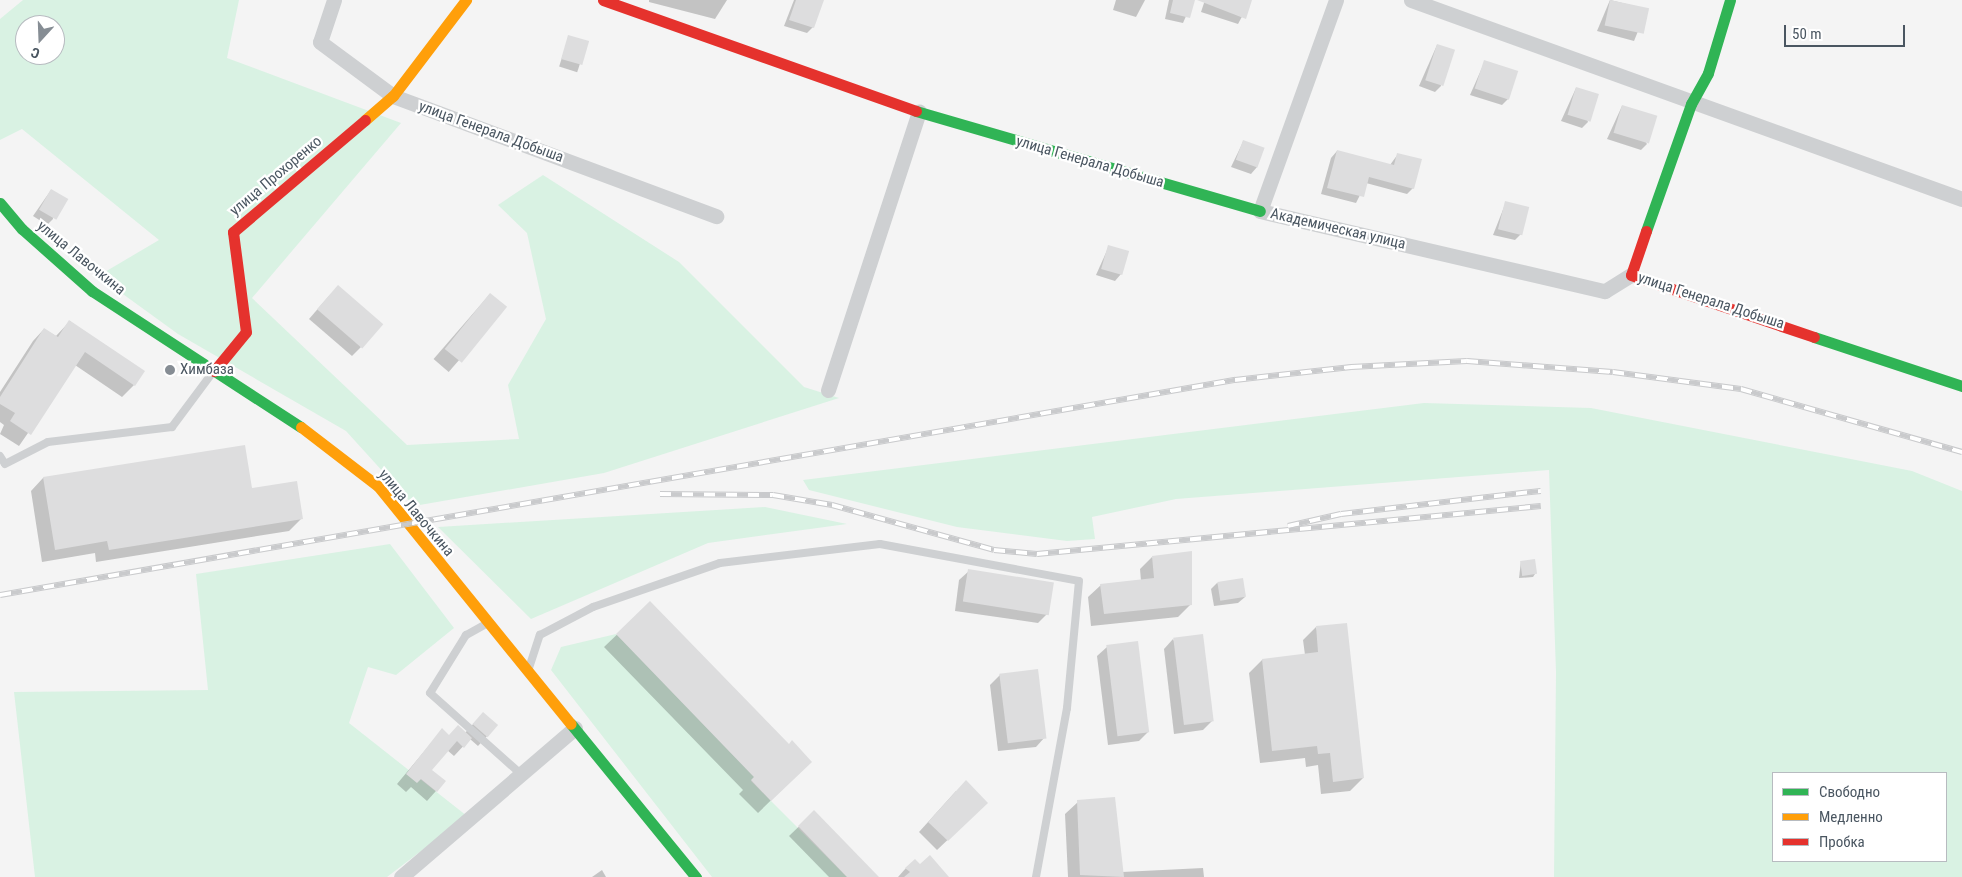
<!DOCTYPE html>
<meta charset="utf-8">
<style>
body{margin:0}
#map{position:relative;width:1962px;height:877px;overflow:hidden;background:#f4f4f4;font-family:"Roboto Condensed",sans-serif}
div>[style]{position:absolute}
.green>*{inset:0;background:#d9f2e3}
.shadow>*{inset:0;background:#0003;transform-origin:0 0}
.building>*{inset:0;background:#ddddde;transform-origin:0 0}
.lane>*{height:8px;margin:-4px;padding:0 4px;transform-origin:4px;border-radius:4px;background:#ced0d2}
.street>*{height:15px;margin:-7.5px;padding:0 7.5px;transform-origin:7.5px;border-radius:7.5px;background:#ced0d2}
.fast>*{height:11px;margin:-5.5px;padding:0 5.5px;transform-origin:5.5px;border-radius:5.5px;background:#30b455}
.slow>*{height:11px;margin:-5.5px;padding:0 5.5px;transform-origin:5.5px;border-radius:5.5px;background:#ff9f0a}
.jam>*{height:11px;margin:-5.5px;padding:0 5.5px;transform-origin:5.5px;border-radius:5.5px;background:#e5322d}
.rail>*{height:5.5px;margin-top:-2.75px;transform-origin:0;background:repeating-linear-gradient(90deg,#fff 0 11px,#c9cacc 0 22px);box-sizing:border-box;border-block:1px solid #c9cacc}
.dots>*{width:14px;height:14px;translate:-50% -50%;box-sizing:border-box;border:2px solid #fff;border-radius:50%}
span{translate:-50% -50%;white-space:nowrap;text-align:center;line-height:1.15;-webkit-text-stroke:4.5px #fff;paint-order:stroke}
.street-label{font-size:15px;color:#4a5661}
.poi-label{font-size:15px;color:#4a5661}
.left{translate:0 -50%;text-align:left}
.legend{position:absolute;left:1772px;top:772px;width:175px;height:90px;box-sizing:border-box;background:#fff;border:1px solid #b7bbc0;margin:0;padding:6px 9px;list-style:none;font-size:15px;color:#4a5661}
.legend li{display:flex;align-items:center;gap:10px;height:25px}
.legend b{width:25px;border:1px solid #b7bbc0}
.north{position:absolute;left:15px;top:15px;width:50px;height:50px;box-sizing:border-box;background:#fff;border:1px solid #b7bbc0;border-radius:50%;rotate:200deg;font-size:14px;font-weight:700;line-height:20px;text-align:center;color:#4a5661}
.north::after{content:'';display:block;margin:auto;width:18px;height:22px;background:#868d94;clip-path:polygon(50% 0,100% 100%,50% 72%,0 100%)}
.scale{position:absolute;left:1784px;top:25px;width:121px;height:22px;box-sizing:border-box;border:2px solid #4a5661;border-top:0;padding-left:6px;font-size:15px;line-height:18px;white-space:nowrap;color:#4a5661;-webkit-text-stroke:4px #fff;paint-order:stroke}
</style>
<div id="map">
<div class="green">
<div style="clip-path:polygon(evenodd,23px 0,239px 0,227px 58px,401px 123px,252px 298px,407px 445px,519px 439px,508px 385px,546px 319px,527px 233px,498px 205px,543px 175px,679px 262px,804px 387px,839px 398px,604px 473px,414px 506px,346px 431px,178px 334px,98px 276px,159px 240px,22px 129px,0 140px,0 19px,23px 0,25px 25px,55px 25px,55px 55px,25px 55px,25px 25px)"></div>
<div style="clip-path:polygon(evenodd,1424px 403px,1591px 408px,1912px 471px,1962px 491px,1962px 877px,1554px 877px,1556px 672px,1549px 470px,1176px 499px,1092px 517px,1095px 539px,1067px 541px,957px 527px,809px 490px,803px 480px,1424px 403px,1946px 773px,1946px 861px,1773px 861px,1773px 773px,1946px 773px)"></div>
<div style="clip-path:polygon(765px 507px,847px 524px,708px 543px,531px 619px,438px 527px)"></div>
<div style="clip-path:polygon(390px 544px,454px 628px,396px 675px,368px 667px,349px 723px,467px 816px,387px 877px,35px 877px,14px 692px,208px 690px,196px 574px)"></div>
<div style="clip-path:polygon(616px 634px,754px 777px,751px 781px,847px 877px,712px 877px,551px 670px,561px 647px)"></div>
</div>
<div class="shadow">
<div style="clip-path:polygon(727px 0,715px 19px,649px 2px,649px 0)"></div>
<div style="clip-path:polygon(794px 0,814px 0,813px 27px,807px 33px,784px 26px)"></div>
<div style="clip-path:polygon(1116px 0,1145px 0,1136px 17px,1113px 10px)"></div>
<div style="clip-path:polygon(1169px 0,1193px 0,1183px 23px,1165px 19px)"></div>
<div style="clip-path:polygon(1205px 0,1251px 0,1238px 24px,1201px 12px)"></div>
<div style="clip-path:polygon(1610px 0,1647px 9px,1634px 41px,1597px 31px)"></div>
<div style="left:569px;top:36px;width:19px;height:32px;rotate:18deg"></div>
<div style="clip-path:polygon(1437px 45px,1441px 86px,1435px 92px,1419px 86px)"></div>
<div style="clip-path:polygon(1485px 61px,1508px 99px,1502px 105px,1470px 95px)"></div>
<div style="clip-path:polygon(1576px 88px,1588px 122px,1582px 128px,1561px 121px)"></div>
<div style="clip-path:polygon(1622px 106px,1647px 144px,1641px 150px,1607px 139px)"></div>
<div style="clip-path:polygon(1243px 142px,1257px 167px,1251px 174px,1231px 167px)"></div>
<div style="clip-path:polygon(1337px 151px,1390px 165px,1398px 154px,1413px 188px,1407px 194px,1366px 183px,1356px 203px,1321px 194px,1331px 158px)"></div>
<div style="clip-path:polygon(51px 190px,53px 219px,47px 225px,33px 216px)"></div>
<div style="clip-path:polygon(1506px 202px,1521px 234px,1515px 240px,1493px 235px)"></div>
<div style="clip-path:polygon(1109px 246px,1121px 274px,1115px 281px,1096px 275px)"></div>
<div style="left:490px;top:294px;width:20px;height:86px;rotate:41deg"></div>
<div style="clip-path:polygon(329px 296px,361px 347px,352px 356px,309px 319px)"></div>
<div style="clip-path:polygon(70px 321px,134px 385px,122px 397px,75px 365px,19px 446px,0 434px,4px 425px,0 422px,0 392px,33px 341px,44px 329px,56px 336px)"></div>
<div style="clip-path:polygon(43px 478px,251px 490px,301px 519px,289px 531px,96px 562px,95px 553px,42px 562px,31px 491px)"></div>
<div style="clip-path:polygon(1152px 557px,1191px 604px,1178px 617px,1091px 626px,1088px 597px,1101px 585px,1141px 581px,1140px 569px)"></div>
<div style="clip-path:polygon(1521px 561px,1535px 574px,1533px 577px,1519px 578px)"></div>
<div style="clip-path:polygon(969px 571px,1048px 613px,1038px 623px,955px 611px,959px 580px)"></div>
<div style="clip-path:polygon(1217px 583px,1245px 597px,1238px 603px,1214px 606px,1211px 589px)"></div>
<div style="clip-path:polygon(650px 603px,798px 774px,758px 813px,739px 794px,743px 790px,604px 647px)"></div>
<div style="clip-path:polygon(1316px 627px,1363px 778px,1350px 791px,1321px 794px,1318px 765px,1306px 767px,1305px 758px,1260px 763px,1249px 673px,1262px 660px,1305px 655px,1303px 640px)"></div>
<div style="clip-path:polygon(1173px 639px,1212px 721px,1203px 730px,1174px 734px,1164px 649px)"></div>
<div style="clip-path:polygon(1107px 647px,1148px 732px,1139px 741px,1108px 745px,1097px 656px)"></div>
<div style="clip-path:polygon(1000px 675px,1045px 737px,1036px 747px,998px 751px,990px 685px)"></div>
<div style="clip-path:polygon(474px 723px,497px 725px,478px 746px,470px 739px,454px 756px,447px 750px,431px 770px,444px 782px,427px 801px,411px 787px,406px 792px,397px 784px,442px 730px,449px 736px,465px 733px)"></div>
<div style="clip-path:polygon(956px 791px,977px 812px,937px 850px,919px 832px)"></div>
<div style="clip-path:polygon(1078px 802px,1122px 872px,1203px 868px,1204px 877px,1068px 877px,1065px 814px)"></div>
<div style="clip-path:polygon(814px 812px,867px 877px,829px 877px,789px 836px)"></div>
<div style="clip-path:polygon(919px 866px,947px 877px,898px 877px,906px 868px)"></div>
<div style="clip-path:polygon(602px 870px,606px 877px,592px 877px)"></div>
</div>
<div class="building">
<div style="clip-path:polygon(796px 0,824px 0,814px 28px,789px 20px)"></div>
<div style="clip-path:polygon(1173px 0,1195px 0,1190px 18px,1170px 13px)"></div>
<div style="clip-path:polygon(1197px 0,1252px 0,1246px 19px)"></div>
<div style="left:1610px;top:0;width:40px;height:26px;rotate:12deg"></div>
<div style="left:568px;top:35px;width:22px;height:25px;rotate:16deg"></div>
<div style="left:1437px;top:44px;width:19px;height:38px;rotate:18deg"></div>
<div style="left:1484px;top:60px;width:36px;height:30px;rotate:18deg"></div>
<div style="left:1576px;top:87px;width:24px;height:29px;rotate:17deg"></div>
<div style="left:1622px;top:105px;width:37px;height:29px;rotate:17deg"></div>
<div style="left:1243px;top:140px;width:23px;height:21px;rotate:20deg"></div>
<div style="clip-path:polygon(1337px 150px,1394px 165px,1397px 153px,1422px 159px,1414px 189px,1369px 177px,1364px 197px,1327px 188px)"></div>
<div style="left:51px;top:189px;width:20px;height:24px;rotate:30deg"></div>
<div style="left:1505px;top:201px;width:25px;height:29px;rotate:14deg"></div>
<div style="left:1108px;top:245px;width:22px;height:25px;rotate:16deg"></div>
<div style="left:338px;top:285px;width:60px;height:32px;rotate:41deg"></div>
<div style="left:490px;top:293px;width:22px;height:72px;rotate:39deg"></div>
<div style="clip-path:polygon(69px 320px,145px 371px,135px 386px,85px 352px,31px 435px,10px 421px,15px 413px,0 404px,0 397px,44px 328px,58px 337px)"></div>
<div style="clip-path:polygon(245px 445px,252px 488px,297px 481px,303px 519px,109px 550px,107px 541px,55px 550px,43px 477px)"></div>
<div style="clip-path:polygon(1192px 551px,1192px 605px,1104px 614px,1100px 584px,1154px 578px,1152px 556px)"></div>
<div style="left:1535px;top:559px;width:15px;height:15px;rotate:82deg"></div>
<div style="left:968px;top:569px;width:87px;height:33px;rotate:9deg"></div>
<div style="left:1243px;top:578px;width:19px;height:26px;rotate:81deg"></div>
<div style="clip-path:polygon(650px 601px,789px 744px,792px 740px,812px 762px,771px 801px,751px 780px,754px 777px,616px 634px)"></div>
<div style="clip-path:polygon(1347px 623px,1364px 778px,1333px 782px,1330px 753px,1318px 754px,1317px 746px,1272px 751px,1262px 659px,1318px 652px,1316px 626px)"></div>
<div style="left:1203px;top:634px;width:88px;height:30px;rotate:83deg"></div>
<div style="left:1138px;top:641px;width:92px;height:32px;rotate:83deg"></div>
<div style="left:1038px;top:669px;width:70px;height:39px;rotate:83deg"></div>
<div style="left:483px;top:712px;width:20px;height:16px;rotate:41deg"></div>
<div style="clip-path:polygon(458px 725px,472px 738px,464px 748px,457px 741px,432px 770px,446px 781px,437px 792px,421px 779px,417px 783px,406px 774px,442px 728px,449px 735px)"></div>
<div style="clip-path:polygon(966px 780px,988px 803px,948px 841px,928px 822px)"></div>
<div style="clip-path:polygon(1115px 797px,1124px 877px,1080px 875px,1077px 800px)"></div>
<div style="clip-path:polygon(814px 810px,879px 877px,847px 877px,798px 826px)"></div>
<div style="clip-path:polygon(930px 855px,949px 877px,904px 877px,910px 872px,905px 868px,915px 859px,920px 864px)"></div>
</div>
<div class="lane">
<div style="left:0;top:456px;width:9px;rotate:58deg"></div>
<div style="left:5px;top:464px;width:48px;rotate:-27.1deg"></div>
<div style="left:48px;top:442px;width:125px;rotate:-6.9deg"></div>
<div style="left:172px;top:427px;width:69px;rotate:-53.3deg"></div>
<div style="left:486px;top:624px;width:23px;rotate:151deg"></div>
<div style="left:466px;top:635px;width:68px;rotate:121.8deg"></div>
<div style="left:430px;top:693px;width:122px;rotate:41.7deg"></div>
<div style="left:529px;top:668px;width:35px;rotate:-72deg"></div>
<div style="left:540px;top:635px;width:60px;rotate:-27.8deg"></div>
<div style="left:593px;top:607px;width:134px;rotate:-19.1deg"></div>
<div style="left:720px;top:563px;width:161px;rotate:-6.8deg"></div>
<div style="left:880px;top:544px;width:202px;rotate:10.5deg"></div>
<div style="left:1079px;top:581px;width:128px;rotate:95.4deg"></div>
<div style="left:1067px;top:708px;width:172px;rotate:100.4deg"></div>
</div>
<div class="street">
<div style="left:334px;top:0;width:44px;rotate:108.4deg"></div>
<div style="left:320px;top:42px;width:91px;rotate:36.5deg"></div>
<div style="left:393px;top:96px;width:345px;rotate:20.4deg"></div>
<div style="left:1336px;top:0;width:224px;rotate:109.8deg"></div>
<div style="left:1260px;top:211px;width:354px;rotate:13.1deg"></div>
<div style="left:1605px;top:291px;width:31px;rotate:-32deg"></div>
<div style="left:1411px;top:0;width:586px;rotate:19.86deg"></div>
<div style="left:828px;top:390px;width:293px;rotate:-71.9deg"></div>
<div style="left:401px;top:877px;width:229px;rotate:-40.6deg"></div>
</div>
<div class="fast">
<div style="left:916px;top:111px;width:358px;rotate:16.2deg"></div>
<div style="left:0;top:203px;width:34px;rotate:50deg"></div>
<div style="left:22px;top:229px;width:94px;rotate:41.5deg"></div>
<div style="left:92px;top:291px;width:249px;rotate:33.1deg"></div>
<div style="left:1646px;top:231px;width:135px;rotate:-70.5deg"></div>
<div style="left:1691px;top:104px;width:35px;rotate:-61deg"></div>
<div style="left:1708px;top:73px;width:76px;rotate:-73.2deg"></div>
<div style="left:1814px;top:337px;width:156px;rotate:18.3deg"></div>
<div style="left:571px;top:724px;width:198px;rotate:50.8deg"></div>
</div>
<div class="slow">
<div style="left:365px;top:120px;width:37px;rotate:-41deg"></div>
<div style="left:393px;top:96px;width:121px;rotate:-52.8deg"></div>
<div style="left:301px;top:427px;width:97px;rotate:37.5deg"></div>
<div style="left:378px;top:486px;width:306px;rotate:51deg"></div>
</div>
<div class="jam">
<div style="left:603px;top:0;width:332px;rotate:19.5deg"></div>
<div style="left:1646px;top:231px;width:46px;rotate:108.8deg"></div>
<div style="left:1631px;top:275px;width:193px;rotate:18.7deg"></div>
<div style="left:214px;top:371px;width:50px;rotate:-50.6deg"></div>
<div style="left:246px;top:332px;width:101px;rotate:-97.4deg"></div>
<div style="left:233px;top:232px;width:173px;rotate:-40.3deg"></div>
</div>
<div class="rail">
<div style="left:660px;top:494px;width:113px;rotate:0.5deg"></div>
<div style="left:773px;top:495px;width:60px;rotate:9.6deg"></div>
<div style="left:832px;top:505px;width:168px;rotate:15.5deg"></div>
<div style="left:994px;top:550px;width:43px;rotate:5.3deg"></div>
<div style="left:1037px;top:554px;width:506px;rotate:-5.44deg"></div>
<div style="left:1288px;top:526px;width:54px;rotate:-12.8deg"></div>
<div style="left:1341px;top:514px;width:201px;rotate:-6.6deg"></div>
<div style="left:0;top:595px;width:1254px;rotate:-9.88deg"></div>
<div style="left:1235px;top:380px;width:117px;rotate:-6.4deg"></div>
<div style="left:1351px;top:367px;width:116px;rotate:-3deg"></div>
<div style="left:1467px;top:361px;width:146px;rotate:4.3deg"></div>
<div style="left:1613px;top:372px;width:129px;rotate:7.6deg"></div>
<div style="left:1741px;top:389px;width:230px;rotate:15.9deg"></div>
</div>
<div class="dots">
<div style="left:170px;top:370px;background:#868d94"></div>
</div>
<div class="street-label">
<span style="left:491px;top:132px;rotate:20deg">улица Генерала Добыша</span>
<span style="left:1090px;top:162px;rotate:16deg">улица Генерала Добыша</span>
<span style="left:276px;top:176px;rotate:-40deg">улица Прохоренко</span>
<span style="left:1338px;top:229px;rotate:13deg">Академическая улица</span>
<span style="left:81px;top:258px;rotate:39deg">улица Лавочкина</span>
<span style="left:1711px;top:301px;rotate:18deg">улица Генерала Добыша</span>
<span style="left:416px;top:513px;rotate:50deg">улица Лавочкина</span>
</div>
<div class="poi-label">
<span class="left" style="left:180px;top:370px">Химбаза</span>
</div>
<ul class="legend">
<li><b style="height:6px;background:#30b455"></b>Свободно</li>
<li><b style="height:6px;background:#ff9f0a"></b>Медленно</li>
<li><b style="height:6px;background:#e5322d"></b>Пробка</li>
</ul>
<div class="north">С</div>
<div class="scale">50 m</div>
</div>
